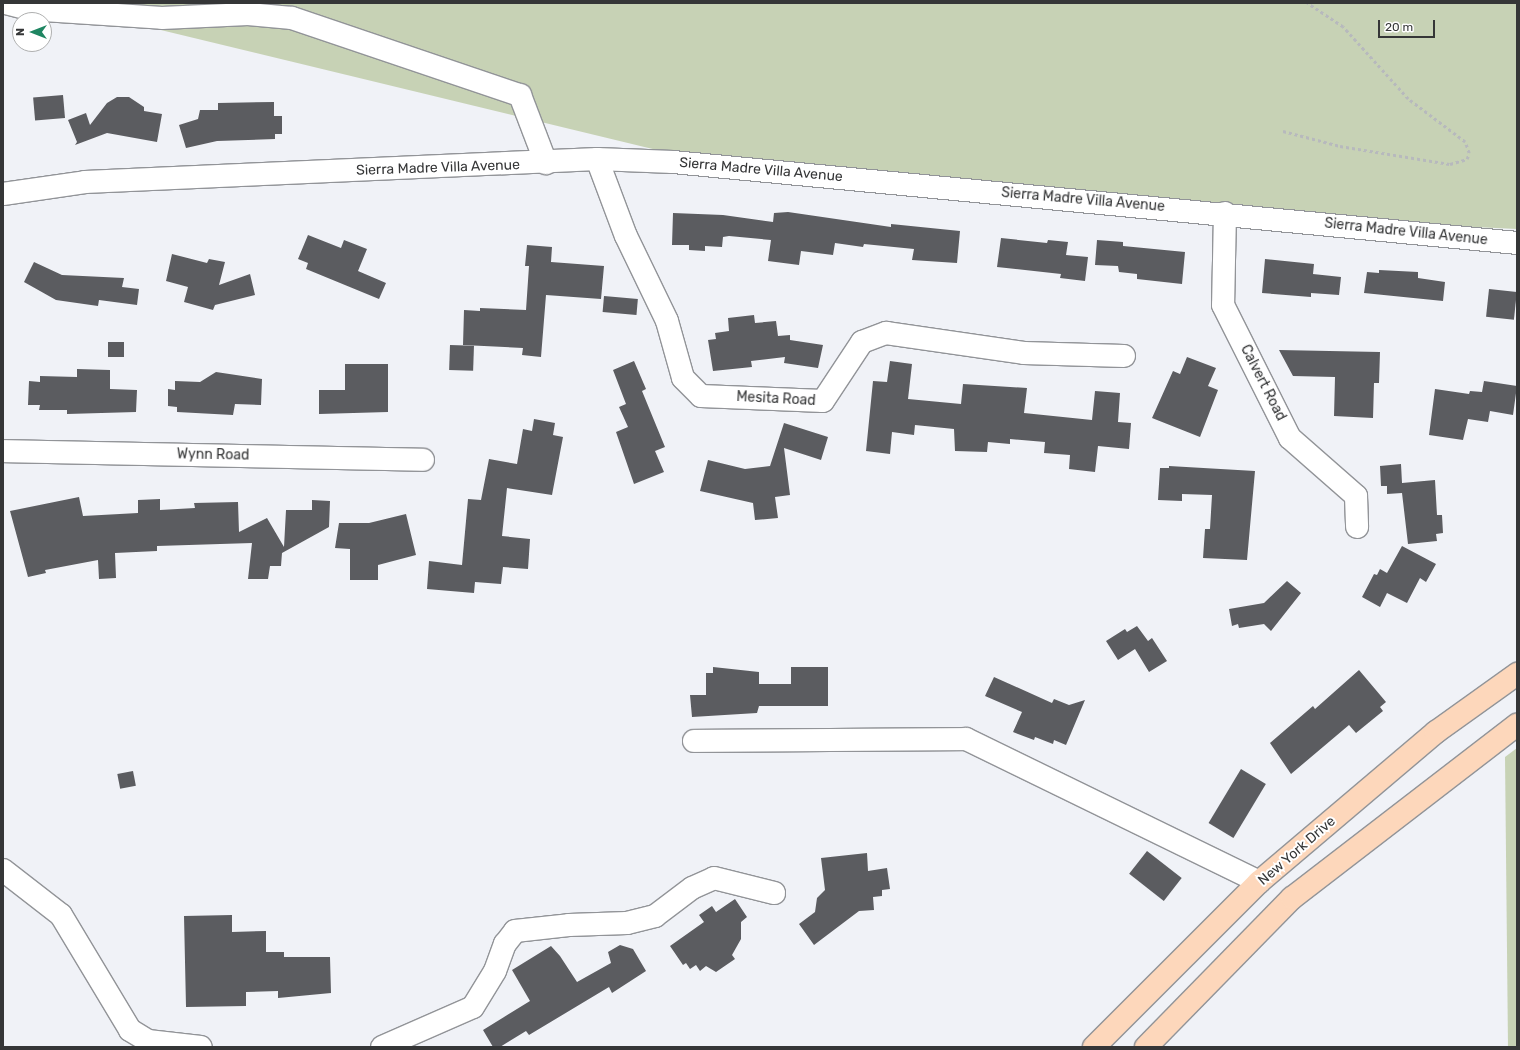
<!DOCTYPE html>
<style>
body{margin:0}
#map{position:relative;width:1520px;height:1050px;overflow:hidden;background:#f0f2f7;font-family:Rubik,sans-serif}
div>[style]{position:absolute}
.green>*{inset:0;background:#c7d2b5}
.building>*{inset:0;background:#5b5c60;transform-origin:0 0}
.path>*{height:2.5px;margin-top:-1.25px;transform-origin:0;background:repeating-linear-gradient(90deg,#b7b9bd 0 3px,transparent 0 6px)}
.roads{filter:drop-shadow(1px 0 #929498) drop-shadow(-1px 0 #929498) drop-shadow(0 1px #929498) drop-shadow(0 -1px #929498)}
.minor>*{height:22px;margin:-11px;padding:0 11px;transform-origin:11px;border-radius:11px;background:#fff}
.major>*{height:22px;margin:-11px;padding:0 11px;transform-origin:11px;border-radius:11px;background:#fdd7bb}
span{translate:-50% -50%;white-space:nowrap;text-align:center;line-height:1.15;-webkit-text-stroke:4px #fff;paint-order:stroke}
.street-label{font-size:14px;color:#353637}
.frame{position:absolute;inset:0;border:4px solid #353637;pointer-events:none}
.north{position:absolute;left:12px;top:12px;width:40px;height:40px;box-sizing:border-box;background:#fff;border:1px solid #aeafaf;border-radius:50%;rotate:270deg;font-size:11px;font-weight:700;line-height:16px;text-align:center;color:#353637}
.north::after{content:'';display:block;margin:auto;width:14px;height:18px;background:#1f8662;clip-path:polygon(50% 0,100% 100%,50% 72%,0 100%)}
.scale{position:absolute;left:1378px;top:20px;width:57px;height:18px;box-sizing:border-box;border:2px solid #353637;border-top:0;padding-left:5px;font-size:12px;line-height:14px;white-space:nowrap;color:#353637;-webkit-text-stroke:3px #fff;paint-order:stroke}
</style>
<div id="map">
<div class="green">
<div style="clip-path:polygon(49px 3px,1517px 3px,1517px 229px,1282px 218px,661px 151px)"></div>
<div style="clip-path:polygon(1517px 748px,1517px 1047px,1508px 1047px,1505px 757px)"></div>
</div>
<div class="building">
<div style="left:63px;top:95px;width:23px;height:30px;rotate:85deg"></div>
<div style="clip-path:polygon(117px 97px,129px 97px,144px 107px,144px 111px,162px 114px,157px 142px,107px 133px,75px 145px,77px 142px,68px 120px,86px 113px,90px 125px,107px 103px)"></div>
<div style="clip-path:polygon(274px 102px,274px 116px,282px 116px,282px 134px,275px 134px,275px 139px,217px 141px,186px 148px,179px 125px,198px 119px,200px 110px,218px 110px,218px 103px)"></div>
<div style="clip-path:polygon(788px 212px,891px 227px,891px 224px,960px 231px,957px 263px,912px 260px,914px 249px,864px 244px,863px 247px,835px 243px,833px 255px,801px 251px,799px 265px,768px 261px,771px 240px,729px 236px,723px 237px,722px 247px,705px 246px,705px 251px,689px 250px,689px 245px,672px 245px,673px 213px,723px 215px,773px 222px,774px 213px)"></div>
<div style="clip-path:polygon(308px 235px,341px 248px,344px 240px,367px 249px,358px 271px,386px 283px,379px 299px,306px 269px,308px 263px,298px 259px)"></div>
<div style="clip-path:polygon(1001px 238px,1047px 243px,1048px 240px,1068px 242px,1066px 255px,1088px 257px,1085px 281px,1060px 278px,1061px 274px,997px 267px)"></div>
<div style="clip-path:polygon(1097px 240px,1123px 242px,1123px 246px,1185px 252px,1182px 284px,1137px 279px,1137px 274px,1119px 272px,1118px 266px,1095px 265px)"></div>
<div style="clip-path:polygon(527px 245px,552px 247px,551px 262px,604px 266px,601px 299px,546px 295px,541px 357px,522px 355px,523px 348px,463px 345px,464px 310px,480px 311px,480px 308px,526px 310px,529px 266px,525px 266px)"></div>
<div style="clip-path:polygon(172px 254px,207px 263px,209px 259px,225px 262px,219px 285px,250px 274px,255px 295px,215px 305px,213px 310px,184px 302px,188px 287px,166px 281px)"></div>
<div style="clip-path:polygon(1265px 259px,1314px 264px,1313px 274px,1341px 277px,1339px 295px,1311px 293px,1311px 297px,1262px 293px)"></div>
<div style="clip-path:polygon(34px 262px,62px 275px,124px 278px,122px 287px,139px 289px,137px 305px,99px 300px,98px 306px,56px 300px,24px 282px)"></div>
<div style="clip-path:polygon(1379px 270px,1418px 272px,1418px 278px,1445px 282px,1443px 301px,1364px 293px,1367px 272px,1379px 273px)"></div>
<div style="left:1489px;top:289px;width:28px;height:28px;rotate:6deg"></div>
<div style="left:604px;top:296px;width:34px;height:16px;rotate:5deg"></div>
<div style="clip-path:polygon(754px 315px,755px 323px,776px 321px,778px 336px,790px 335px,790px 340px,823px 345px,818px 368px,784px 363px,785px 357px,751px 361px,752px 367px,713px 371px,708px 340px,716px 339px,715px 333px,729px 331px,728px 318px)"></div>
<div style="left:108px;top:342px;width:16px;height:15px"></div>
<div style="left:450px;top:345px;width:24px;height:25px;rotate:2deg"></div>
<div style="clip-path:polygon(1279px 350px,1380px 352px,1379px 383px,1374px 383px,1373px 418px,1334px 416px,1335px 377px,1293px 376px)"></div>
<div style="clip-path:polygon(1187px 357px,1216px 368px,1208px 386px,1218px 390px,1200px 437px,1152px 418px,1173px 371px,1180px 374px)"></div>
<div style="clip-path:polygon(634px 361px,646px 389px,642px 391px,665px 447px,655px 451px,664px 472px,634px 484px,616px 432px,628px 427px,619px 407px,626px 404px,613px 370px)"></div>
<div style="clip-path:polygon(890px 361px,912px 364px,908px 399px,961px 404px,963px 384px,1027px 388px,1024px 413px,1092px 420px,1095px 391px,1120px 393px,1118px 422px,1131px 423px,1129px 449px,1098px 446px,1095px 472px,1069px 469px,1070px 455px,1044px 453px,1045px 442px,1010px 439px,1010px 444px,988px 442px,987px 452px,955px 451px,954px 429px,915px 425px,914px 435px,892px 432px,890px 454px,866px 451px,873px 381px,887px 382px)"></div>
<div style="clip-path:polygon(345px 364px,388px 364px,388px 412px,319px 414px,319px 390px,345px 390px)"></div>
<div style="clip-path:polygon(77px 369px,110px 370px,110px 389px,137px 390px,136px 412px,67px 414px,67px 410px,39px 410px,40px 405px,28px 405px,29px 381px,40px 382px,40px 376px,77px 377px)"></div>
<div style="clip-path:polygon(216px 372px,262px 379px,261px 405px,235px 404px,233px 415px,177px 412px,177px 407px,168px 406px,168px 389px,175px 390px,175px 381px,200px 382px)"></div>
<div style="clip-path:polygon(1484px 381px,1517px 386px,1513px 415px,1490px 411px,1488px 422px,1468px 419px,1463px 440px,1429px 435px,1435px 389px,1469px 394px,1470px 391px,1482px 392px)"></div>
<div style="clip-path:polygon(534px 419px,555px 423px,553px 435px,563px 437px,552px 495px,507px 488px,502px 536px,530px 539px,528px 569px,503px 567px,501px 584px,475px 582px,474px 593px,427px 589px,429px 561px,462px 565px,468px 499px,481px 500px,489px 459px,517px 464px,523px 429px,532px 431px)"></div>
<div style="clip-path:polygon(784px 423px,828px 437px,821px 460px,784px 448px,790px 495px,775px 497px,778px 518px,755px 520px,753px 503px,700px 491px,708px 460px,745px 469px,770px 466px)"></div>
<div style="clip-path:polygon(1401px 464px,1402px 483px,1435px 480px,1437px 515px,1442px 515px,1443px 533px,1436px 534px,1437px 541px,1408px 544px,1402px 493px,1387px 494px,1387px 486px,1381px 486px,1380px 466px)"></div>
<div style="clip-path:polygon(1169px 466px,1255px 471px,1247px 560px,1203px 558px,1205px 529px,1210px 529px,1212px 495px,1182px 494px,1182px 501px,1158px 500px,1160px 468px,1169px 468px)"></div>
<div style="clip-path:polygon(79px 497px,83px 516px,138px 513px,138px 500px,160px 499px,160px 510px,195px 508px,194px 503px,238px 502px,239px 532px,267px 518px,284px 547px,286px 510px,312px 510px,312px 500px,330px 501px,329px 527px,282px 553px,281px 566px,270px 566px,268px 579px,248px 579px,252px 543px,157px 546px,157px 551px,115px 553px,116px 578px,99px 579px,98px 560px,45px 570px,46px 573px,28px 577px,10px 511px)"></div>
<div style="clip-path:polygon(406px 514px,416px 555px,378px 565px,378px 580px,350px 580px,350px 549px,335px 548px,339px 523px,369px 523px)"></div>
<div style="clip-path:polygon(1402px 546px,1436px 564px,1426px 582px,1420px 578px,1407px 603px,1387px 593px,1380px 607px,1362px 597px,1374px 574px,1377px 575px,1380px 569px,1387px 573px)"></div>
<div style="clip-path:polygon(1287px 581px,1301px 593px,1271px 631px,1264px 624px,1239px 628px,1238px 624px,1232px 626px,1229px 609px,1264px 603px)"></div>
<div style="clip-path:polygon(1137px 626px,1148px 641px,1152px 638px,1167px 661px,1149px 672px,1135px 649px,1118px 660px,1106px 641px,1125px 629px,1127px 632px)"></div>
<div style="clip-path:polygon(713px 667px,759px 672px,759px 684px,791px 684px,791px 667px,828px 667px,828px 706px,759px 706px,757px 713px,692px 717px,690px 695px,706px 695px,706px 673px,713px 673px)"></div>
<div style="clip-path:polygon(1359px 670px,1386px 702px,1380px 707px,1383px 711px,1356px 733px,1349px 725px,1291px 774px,1270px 743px,1313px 706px,1315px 709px)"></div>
<div style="clip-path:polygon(994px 677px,1052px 703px,1054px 699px,1069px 705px,1085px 700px,1066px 745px,1054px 740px,1053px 744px,1035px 737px,1034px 740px,1013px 732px,1022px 712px,985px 696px)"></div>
<div style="left:1241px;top:769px;width:29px;height:63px;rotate:31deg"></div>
<div style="left:133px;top:771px;width:15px;height:16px;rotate:79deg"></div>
<div style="left:1147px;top:851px;width:44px;height:29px;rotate:38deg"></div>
<div style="clip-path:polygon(867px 853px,868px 871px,887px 868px,890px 889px,882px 890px,882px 896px,873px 897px,874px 910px,859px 911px,814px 945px,799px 924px,815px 912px,817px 898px,825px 890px,821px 858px)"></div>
<div style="clip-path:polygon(735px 899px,747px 917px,741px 922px,741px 939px,732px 955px,735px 959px,716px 972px,706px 966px,700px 971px,696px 965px,690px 969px,686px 963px,683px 965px,670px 946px,704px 922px,699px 915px,712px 906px,716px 912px)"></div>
<div style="clip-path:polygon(232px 915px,232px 932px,266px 931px,266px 952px,284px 952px,284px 957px,330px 957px,331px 993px,278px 998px,278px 991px,246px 992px,246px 1006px,186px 1007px,184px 916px)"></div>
<div style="clip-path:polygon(620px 945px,633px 949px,646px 971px,612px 993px,609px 987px,529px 1035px,526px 1031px,500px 1047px,493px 1047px,483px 1030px,530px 1001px,512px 970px,551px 946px,560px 956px,577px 982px,611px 963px,608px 952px)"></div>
</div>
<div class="path">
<div style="left:1283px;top:131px;width:59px;rotate:14.7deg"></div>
<div style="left:1340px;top:146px;width:111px;rotate:9.3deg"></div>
<div style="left:1450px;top:164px;width:18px;rotate:-16deg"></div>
<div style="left:1467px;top:159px;width:6px;rotate:-72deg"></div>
<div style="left:1469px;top:153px;width:12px;rotate:-110deg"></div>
<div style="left:1465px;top:142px;width:71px;rotate:-143deg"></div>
<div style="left:1408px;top:99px;width:97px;rotate:-132.1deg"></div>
<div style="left:1343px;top:27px;width:43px;rotate:-146.3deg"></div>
</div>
<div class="roads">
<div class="minor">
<div style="left:6px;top:3px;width:23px;rotate:15deg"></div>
<div style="left:28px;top:9px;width:134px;rotate:3.8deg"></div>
<div style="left:162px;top:18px;width:86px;rotate:-2.7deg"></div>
<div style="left:248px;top:14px;width:44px;rotate:5.2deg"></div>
<div style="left:292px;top:18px;width:241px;rotate:18.7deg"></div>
<div style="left:520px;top:95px;width:73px;rotate:69.1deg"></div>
<div style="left:597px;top:159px;width:82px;rotate:69.4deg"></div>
<div style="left:626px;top:236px;width:94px;rotate:64.2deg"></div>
<div style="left:667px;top:321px;width:59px;rotate:74.3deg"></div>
<div style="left:683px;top:378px;width:25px;rotate:45deg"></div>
<div style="left:701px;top:396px;width:122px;rotate:2.3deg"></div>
<div style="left:823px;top:401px;width:71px;rotate:-56.5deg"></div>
<div style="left:862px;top:342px;width:26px;rotate:-21deg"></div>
<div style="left:886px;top:333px;width:139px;rotate:8.2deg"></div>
<div style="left:1024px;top:353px;width:100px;rotate:1.7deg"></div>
<div style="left:3px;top:194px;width:83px;rotate:-8.3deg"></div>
<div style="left:85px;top:182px;width:513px;rotate:-2.57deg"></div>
<div style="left:597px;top:159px;width:76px;rotate:2.3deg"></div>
<div style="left:673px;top:162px;width:848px;rotate:5.48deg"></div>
<div style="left:1225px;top:213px;width:92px;rotate:91.2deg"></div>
<div style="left:1223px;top:305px;width:149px;rotate:63.3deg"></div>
<div style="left:1290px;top:438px;width:88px;rotate:41.3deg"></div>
<div style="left:1356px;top:496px;width:31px;rotate:88deg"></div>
<div style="left:3px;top:451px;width:420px;rotate:1.2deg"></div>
<div style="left:694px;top:741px;width:272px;rotate:-0.4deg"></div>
<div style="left:966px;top:739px;width:326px;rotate:26deg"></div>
<div style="left:3px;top:870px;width:73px;rotate:37.8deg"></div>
<div style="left:61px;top:915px;width:134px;rotate:59deg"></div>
<div style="left:130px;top:1030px;width:21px;rotate:31deg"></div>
<div style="left:148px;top:1041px;width:53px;rotate:6.5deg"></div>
<div style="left:382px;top:1047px;width:99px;rotate:-23.7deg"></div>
<div style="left:473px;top:1007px;width:42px;rotate:-58.6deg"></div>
<div style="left:495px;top:971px;width:29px;rotate:-70deg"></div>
<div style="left:505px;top:944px;width:16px;rotate:-52deg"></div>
<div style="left:515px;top:931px;width:54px;rotate:-6.3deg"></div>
<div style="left:569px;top:925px;width:58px;rotate:-2deg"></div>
<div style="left:627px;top:923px;width:29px;rotate:-14deg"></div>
<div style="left:655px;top:916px;width:46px;rotate:-37.1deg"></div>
<div style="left:692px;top:888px;width:24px;rotate:-24deg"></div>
<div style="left:714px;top:878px;width:62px;rotate:14deg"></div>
</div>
<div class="major">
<div style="left:1094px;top:1047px;width:233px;rotate:-45deg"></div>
<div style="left:1259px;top:882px;width:232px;rotate:-40.3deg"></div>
<div style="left:1436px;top:732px;width:100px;rotate:-35.6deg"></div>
<div style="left:1146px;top:1047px;width:209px;rotate:-45.6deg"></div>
<div style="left:1292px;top:898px;width:284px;rotate:-37.6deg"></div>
</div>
</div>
<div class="street-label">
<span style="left:438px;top:168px;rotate:-2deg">Sierra Madre Villa Avenue</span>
<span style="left:761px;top:170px;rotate:5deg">Sierra Madre Villa Avenue</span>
<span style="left:1083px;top:200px;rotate:5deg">Sierra Madre Villa Avenue</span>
<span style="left:1406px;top:232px;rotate:6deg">Sierra Madre Villa Avenue</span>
<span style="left:1263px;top:383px;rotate:63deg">Calvert Road</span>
<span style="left:776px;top:399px;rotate:3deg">Mesita Road</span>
<span style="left:213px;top:455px;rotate:1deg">Wynn Road</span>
<span style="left:1297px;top:851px;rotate:-41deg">New York Drive</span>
</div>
<div class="frame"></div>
<div class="north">N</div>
<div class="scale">20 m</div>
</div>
